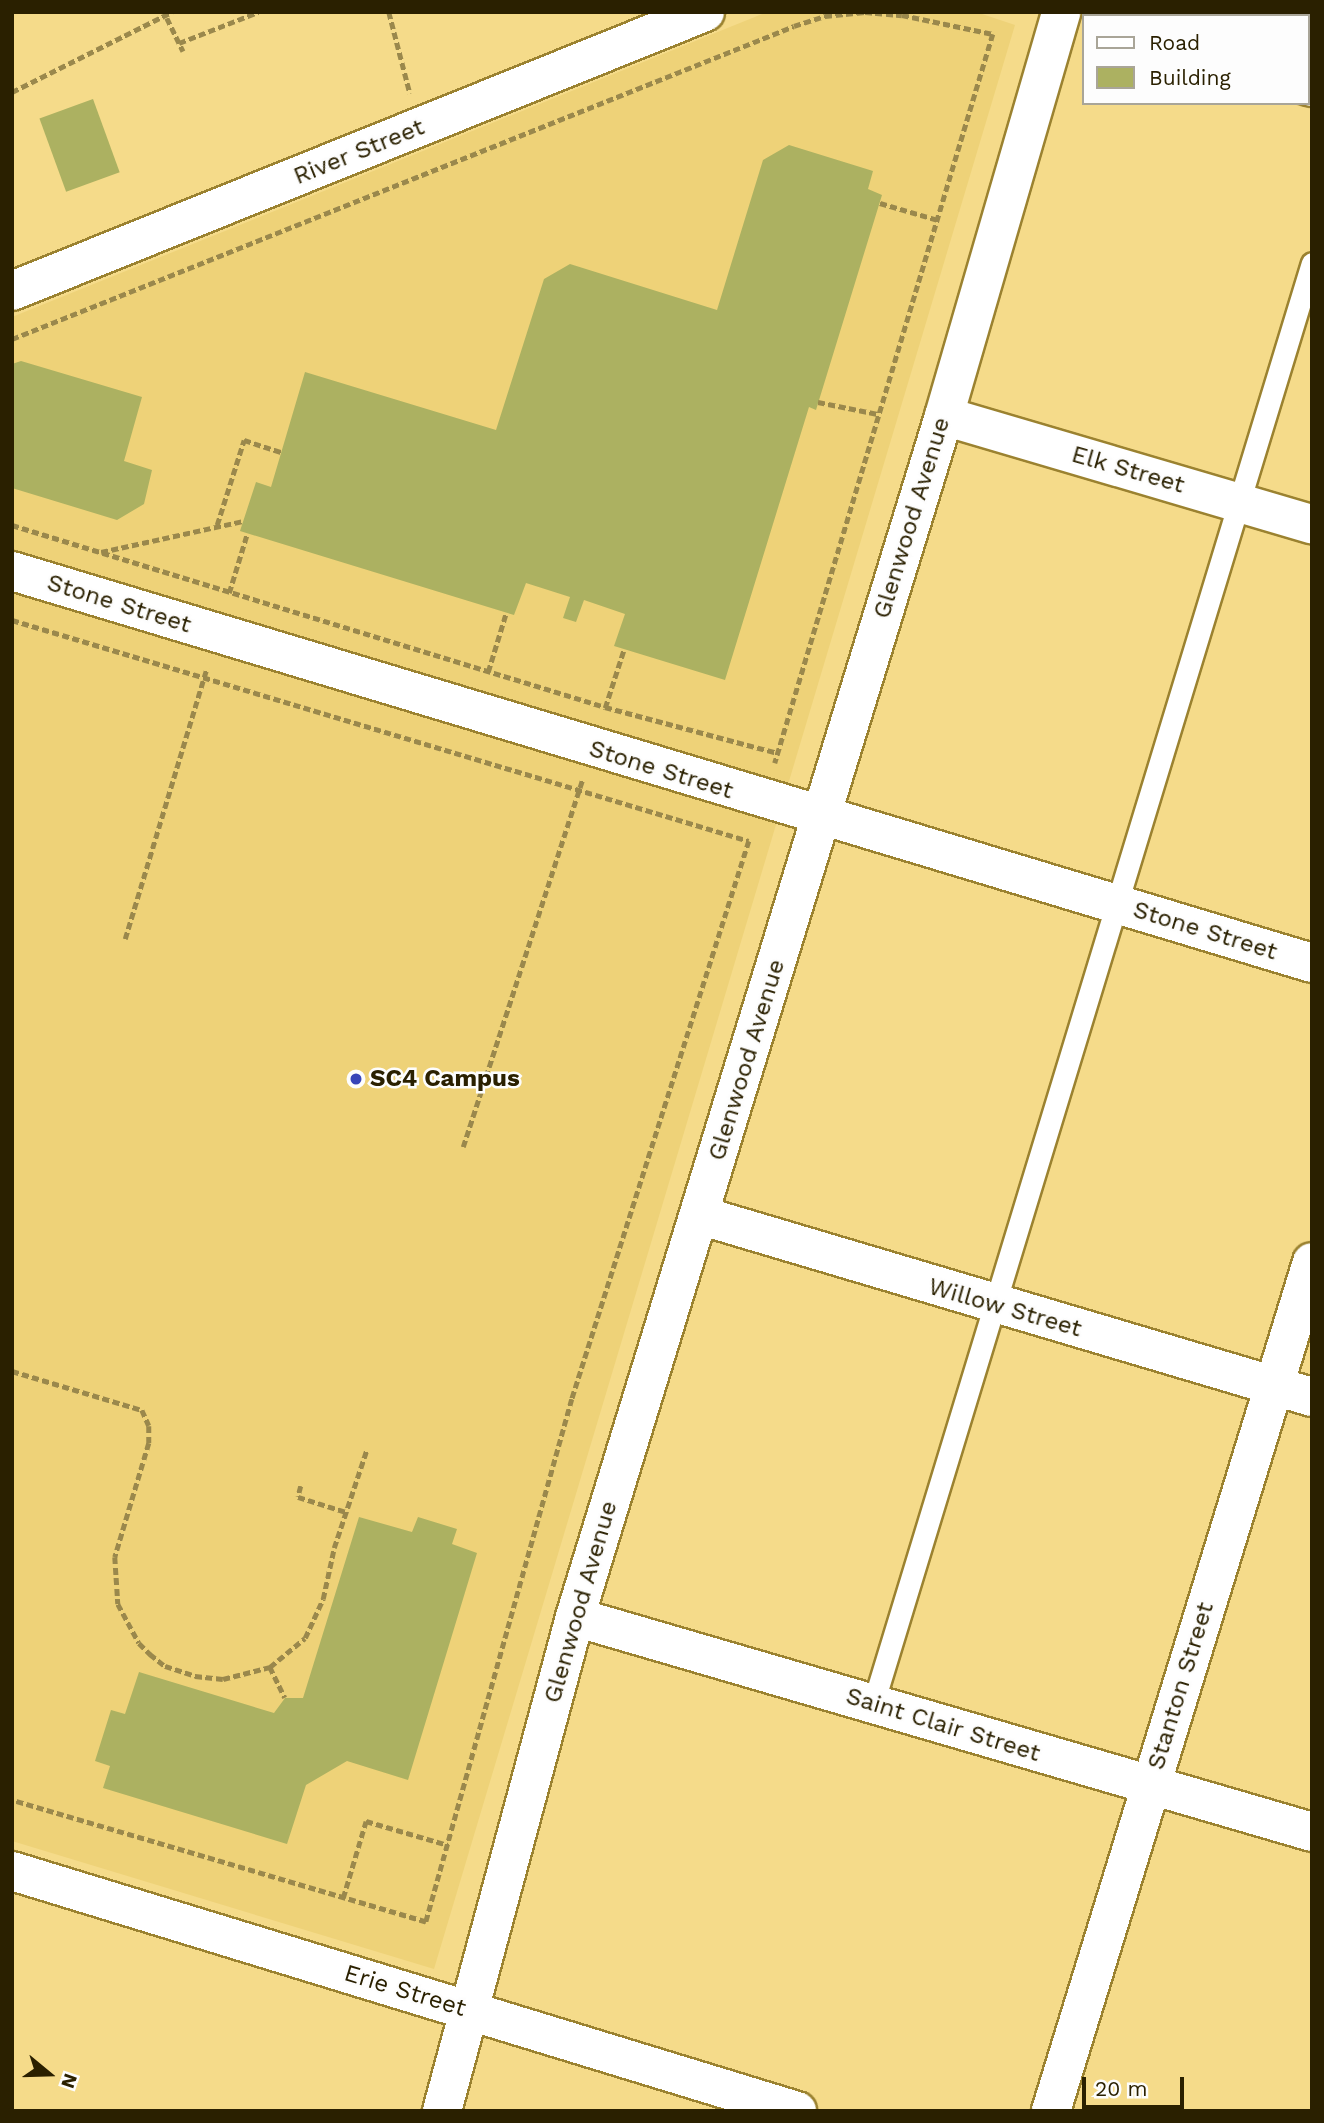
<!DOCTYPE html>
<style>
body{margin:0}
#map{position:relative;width:1324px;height:2123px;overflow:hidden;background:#f5db8a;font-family:"Work Sans",sans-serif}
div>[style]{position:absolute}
.built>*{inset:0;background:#eed278}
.green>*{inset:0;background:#aab9ef}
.building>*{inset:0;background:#acb161;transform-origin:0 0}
.path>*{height:4.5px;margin-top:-2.25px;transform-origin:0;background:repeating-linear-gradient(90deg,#9a884c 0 7px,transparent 0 10.5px)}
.roads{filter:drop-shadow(2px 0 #9b8230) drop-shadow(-2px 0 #9b8230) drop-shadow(0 2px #9b8230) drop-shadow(0 -2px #9b8230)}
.service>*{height:21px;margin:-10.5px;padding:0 10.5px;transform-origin:10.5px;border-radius:10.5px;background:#fff}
.minor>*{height:38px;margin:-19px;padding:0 19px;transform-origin:19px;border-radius:19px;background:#fff}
.tertiary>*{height:38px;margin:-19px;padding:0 19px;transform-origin:19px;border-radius:19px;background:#fff}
.dots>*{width:19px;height:19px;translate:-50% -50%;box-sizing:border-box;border:4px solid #fdfdfd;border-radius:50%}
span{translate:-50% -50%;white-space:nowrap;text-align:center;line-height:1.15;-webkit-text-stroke:5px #fdfdfd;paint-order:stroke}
.street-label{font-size:24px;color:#2a2000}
.poi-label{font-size:24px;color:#2a2000;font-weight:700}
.left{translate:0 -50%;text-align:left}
.frame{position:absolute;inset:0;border:14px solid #2a2000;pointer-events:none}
.legend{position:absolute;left:1082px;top:14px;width:228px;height:91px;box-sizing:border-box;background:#fdfdfd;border:2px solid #a9a598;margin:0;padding:9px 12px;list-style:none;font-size:21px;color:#2a2000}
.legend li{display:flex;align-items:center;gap:14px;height:35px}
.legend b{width:35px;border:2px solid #a9a598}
.north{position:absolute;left:14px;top:2039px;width:70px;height:70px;-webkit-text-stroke:5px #fdfdfd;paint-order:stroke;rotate:109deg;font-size:19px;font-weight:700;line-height:28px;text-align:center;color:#2a2000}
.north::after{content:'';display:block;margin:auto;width:24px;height:32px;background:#2a2000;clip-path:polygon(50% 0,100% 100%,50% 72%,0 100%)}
.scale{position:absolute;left:1082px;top:2077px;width:102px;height:32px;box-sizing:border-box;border:4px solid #2a2000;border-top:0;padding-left:9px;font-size:21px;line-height:24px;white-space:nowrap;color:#2a2000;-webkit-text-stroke:5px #fdfdfd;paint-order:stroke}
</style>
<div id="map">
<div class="built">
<div style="clip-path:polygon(767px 12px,976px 12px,1015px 25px,434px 1969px,12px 1841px,12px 317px)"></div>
</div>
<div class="green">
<div style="clip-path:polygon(1141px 12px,1312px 12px,1312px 63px,1308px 16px)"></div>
</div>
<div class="building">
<div style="left:93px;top:99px;width:78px;height:57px;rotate:70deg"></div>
<div style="clip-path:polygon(789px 145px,873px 171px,868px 189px,882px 195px,816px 410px,809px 407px,725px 680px,614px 646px,625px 614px,584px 600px,576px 622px,563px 618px,570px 597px,526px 583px,514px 615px,240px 531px,256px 482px,271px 487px,305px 372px,496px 430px,544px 279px,570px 264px,717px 310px,763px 160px)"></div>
<div style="clip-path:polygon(21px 361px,142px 397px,124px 461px,152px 470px,144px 504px,117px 520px,12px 488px,12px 364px)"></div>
<div style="clip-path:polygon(359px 1517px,412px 1532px,418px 1517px,457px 1529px,452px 1544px,477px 1553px,408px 1780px,347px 1761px,306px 1785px,287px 1844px,103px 1788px,110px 1766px,95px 1761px,111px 1710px,125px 1714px,139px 1672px,274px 1713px,285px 1698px,303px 1698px)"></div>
</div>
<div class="path">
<div style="left:389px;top:12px;width:84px;rotate:75.5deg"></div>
<div style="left:167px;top:18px;width:37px;rotate:64deg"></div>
<div style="left:179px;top:43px;width:85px;rotate:-21.4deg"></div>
<div style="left:12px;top:92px;width:179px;rotate:-26.6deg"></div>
<div style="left:880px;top:203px;width:60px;rotate:16.3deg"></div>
<div style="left:12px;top:339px;width:842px;rotate:-21.81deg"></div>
<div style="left:794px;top:26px;width:33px;rotate:-18deg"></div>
<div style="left:825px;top:16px;width:40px;rotate:-5.7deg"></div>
<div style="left:865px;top:12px;width:37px;rotate:5deg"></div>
<div style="left:902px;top:15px;width:93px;rotate:11.8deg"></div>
<div style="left:993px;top:34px;width:761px;rotate:106.65deg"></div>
<div style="left:818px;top:402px;width:61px;rotate:11.3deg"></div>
<div style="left:12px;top:525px;width:620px;rotate:17.06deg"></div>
<div style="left:605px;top:707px;width:179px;rotate:14.9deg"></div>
<div style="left:217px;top:525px;width:89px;rotate:-72.4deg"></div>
<div style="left:244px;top:440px;width:40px;rotate:18deg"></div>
<div style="left:101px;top:552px;width:145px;rotate:-12.3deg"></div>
<div style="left:229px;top:593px;width:62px;rotate:-73deg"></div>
<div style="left:12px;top:620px;width:769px;rotate:16.69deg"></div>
<div style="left:749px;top:841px;width:585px;rotate:107.6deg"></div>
<div style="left:572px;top:1399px;width:543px;rotate:105.6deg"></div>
<div style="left:426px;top:1922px;width:432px;rotate:-163.6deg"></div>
<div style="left:488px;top:672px;width:62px;rotate:-73deg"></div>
<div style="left:605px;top:708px;width:62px;rotate:-72.1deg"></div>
<div style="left:125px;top:939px;width:283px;rotate:-73.2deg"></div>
<div style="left:463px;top:1147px;width:386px;rotate:-72deg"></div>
<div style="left:12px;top:1371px;width:136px;rotate:16.7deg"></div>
<div style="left:142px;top:1410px;width:17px;rotate:66deg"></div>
<div style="left:149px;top:1426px;width:17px;rotate:90deg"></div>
<div style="left:149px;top:1443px;width:119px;rotate:106.6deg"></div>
<div style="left:115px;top:1557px;width:47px;rotate:86.3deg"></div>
<div style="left:118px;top:1604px;width:44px;rotate:61.7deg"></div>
<div style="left:139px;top:1643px;width:16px;rotate:45deg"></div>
<div style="left:150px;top:1654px;width:19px;rotate:39deg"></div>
<div style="left:165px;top:1666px;width:32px;rotate:18deg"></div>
<div style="left:195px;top:1676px;width:28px;rotate:6deg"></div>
<div style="left:223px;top:1679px;width:49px;rotate:-14.3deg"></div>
<div style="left:270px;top:1667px;width:45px;rotate:-39.6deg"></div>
<div style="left:305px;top:1638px;width:43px;rotate:-65.2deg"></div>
<div style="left:323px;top:1599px;width:52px;rotate:-77.8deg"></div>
<div style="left:334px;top:1548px;width:104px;rotate:-71.6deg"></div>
<div style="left:301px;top:1486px;width:11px;rotate:105deg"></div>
<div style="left:298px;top:1497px;width:50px;rotate:17.4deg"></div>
<div style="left:270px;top:1667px;width:34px;rotate:64deg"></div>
<div style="left:343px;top:1898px;width:80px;rotate:-73.4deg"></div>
<div style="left:366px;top:1821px;width:85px;rotate:16.3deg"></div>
</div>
<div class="roads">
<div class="service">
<div style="left:873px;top:1704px;width:1506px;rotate:-73.06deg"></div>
</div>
<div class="minor">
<div style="left:1308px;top:86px;width:4px;rotate:14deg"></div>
<div style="left:12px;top:291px;width:747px;rotate:-21.93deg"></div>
<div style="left:944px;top:416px;width:384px;rotate:16.4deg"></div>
<div style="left:12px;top:571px;width:1358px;rotate:16.78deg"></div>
<div style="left:699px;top:1215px;width:639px;rotate:16.54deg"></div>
<div style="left:575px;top:1617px;width:768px;rotate:16.26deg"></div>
<div style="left:1051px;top:2111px;width:888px;rotate:-72.91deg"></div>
</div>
<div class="tertiary">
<div style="left:12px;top:1871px;width:821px;rotate:17deg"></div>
<div style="left:442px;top:2111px;width:512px;rotate:-74.93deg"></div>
<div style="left:575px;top:1617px;width:1256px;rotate:-72.92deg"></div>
<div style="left:944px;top:416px;width:421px;rotate:-73.8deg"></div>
</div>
</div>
<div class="dots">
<div style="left:356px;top:1079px;background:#3845b8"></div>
</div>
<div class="street-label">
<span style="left:359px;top:152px;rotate:-22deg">River Street</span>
<span style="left:1128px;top:470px;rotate:16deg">Elk Street</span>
<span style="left:912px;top:518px;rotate:-73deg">Glenwood Avenue</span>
<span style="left:119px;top:604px;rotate:17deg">Stone Street</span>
<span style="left:661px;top:770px;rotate:17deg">Stone Street</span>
<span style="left:1205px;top:931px;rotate:17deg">Stone Street</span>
<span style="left:747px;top:1060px;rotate:-73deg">Glenwood Avenue</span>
<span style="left:1005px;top:1308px;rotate:16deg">Willow Street</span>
<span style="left:581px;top:1602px;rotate:-74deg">Glenwood Avenue</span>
<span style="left:1181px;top:1686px;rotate:-73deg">Stanton Street</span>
<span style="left:943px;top:1725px;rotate:17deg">Saint Clair Street</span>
<span style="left:405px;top:1991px;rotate:17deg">Erie Street</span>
</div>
<div class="poi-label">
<span class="left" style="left:370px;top:1079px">SC4 Campus</span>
</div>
<div class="frame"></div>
<ul class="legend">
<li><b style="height:9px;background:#fff"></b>Road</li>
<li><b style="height:19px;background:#acb161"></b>Building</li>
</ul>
<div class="north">N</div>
<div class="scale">20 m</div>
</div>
